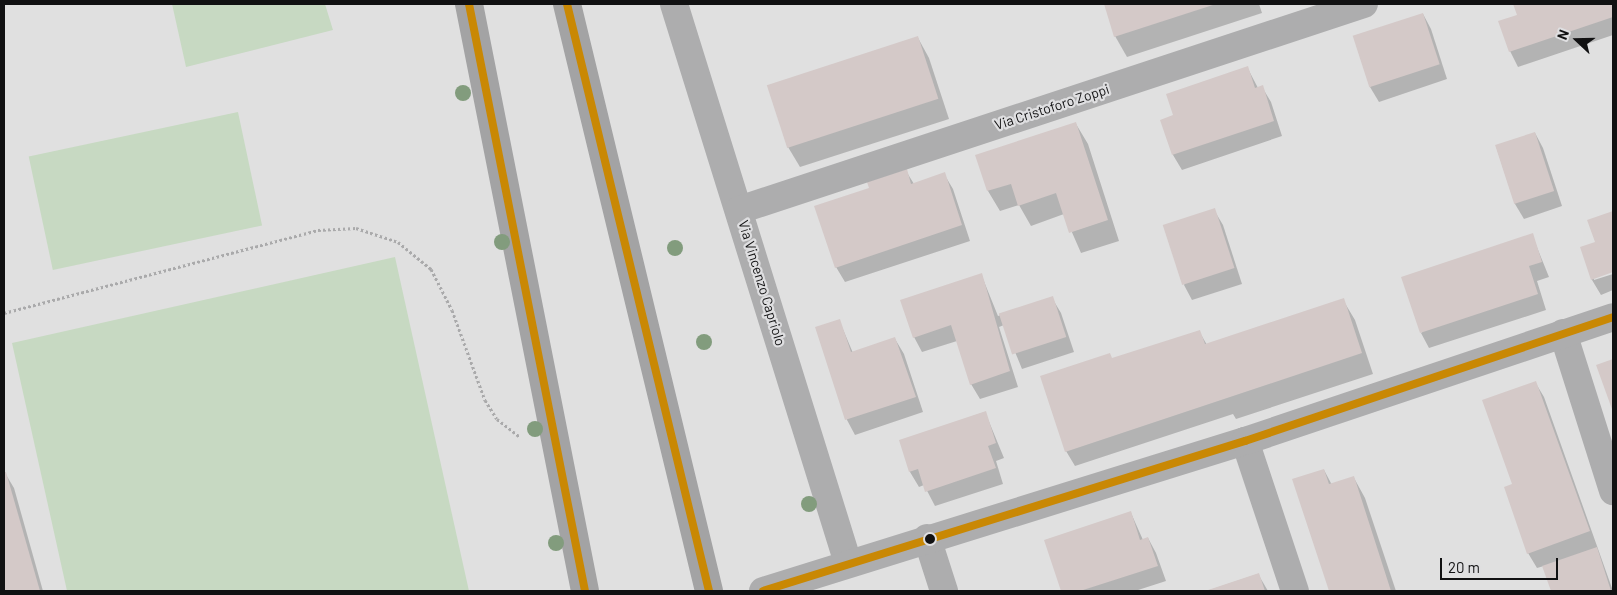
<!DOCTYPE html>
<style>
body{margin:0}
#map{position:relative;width:1617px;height:595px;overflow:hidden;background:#e0e0e0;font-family:Barlow,sans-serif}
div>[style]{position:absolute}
.green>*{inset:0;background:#c7d9c2;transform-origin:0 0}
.shadow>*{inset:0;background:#0003}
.building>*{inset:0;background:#d4c9c8;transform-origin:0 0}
.path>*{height:3px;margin-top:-1.5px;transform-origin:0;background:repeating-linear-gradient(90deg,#aaaaab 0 2.5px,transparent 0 5px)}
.street>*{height:28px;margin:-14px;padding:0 14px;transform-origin:14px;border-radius:14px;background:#adadae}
.secondary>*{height:28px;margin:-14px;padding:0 14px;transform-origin:14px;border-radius:14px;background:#a3a3a4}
.bus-1>*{height:8px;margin:-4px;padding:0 4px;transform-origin:4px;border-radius:4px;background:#c98804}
.trees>*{width:16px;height:16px;margin:-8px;border-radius:50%;background:#829c7d}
.dots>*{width:14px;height:14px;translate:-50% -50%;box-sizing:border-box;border:2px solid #dfdfe1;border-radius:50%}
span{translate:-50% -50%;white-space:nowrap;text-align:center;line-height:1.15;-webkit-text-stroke:4.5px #dfdfe1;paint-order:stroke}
.street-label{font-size:14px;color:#111112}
.frame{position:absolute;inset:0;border:5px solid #111112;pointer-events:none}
.north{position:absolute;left:1552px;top:15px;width:50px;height:50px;-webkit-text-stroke:4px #dfdfe1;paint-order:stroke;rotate:291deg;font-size:14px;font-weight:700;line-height:20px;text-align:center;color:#111112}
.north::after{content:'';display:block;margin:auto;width:18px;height:22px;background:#111112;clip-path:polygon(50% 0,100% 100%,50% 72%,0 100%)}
.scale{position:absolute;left:1440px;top:558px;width:118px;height:22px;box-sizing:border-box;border:2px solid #111112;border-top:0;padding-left:6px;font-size:15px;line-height:18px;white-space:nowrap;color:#111112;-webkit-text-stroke:4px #dfdfe1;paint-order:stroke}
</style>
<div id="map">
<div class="green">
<div style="clip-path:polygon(172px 4px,325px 4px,333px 30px,186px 67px)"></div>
<div style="left:238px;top:112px;width:116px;height:214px;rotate:78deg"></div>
<div style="clip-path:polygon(395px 257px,469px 591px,67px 591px,12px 343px)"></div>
</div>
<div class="shadow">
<div style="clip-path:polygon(1105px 4px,1259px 4px,1262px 13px,1127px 57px,1115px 36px)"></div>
<div style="clip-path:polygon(1515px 4px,1613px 4px,1613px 35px,1518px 67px,1510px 51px,1519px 16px)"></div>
<div style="clip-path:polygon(1423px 14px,1431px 29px,1447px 79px,1379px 102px,1370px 87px)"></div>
<div style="clip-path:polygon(918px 38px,929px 58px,949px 119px,800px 167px,788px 147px)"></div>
<div style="clip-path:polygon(1247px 67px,1258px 88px,1262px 87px,1271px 102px,1282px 136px,1182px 170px,1173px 155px,1175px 116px)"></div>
<div style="clip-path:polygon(1076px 124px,1088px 144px,1119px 241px,1081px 253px,1064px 214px,1031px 226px,1019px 205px,1000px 211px,988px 191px,977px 156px)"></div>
<div style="clip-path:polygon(1535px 133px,1543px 148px,1562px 206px,1524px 219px,1515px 204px,1496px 146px)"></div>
<div style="clip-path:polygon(906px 171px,914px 184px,944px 174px,953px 189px,970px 241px,845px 282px,836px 267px,871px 188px)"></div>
<div style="clip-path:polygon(1214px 210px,1223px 225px,1242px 284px,1192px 300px,1184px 285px)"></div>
<div style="clip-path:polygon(1613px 213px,1613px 271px,1594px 278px,1594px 280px,1613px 274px,1613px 290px,1601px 295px,1592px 280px,1582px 247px,1596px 243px,1589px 221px)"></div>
<div style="clip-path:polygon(1532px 235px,1549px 277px,1537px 281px,1546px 310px,1429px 348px,1421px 333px)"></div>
<div style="clip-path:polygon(981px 274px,998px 316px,1052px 298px,1061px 313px,1074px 352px,1022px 369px,1004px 325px,999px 327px,1018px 387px,980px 399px,971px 384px,957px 341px,922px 352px,914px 337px)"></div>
<div style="clip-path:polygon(1343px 300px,1355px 320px,1373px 374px,1236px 419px,1233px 414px,1075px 466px,1066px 451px,1113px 359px,1199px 331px,1207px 345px)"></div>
<div style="clip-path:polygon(839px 320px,853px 353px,895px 339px,904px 354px,923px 412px,855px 435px,847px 420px,816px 328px)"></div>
<div style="clip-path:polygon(1535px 382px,1544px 397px,1613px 591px,1552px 591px,1544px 566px,1537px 568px,1528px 553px,1514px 485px)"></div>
<div style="clip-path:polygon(985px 412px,1004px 458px,996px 461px,1003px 484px,935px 506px,924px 485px,919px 487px,910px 472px,900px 441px)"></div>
<div style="clip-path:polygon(1324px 470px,1332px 485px,1354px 478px,1365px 498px,1396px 591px,1330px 591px,1294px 479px)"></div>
<div style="clip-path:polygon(5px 473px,14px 488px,43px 591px,4px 591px)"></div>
<div style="clip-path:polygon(1131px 513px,1143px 540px,1148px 538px,1156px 553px,1166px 581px,1135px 591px,1062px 591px,1046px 540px)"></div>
<div style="clip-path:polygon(1258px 574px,1268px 591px,1210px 591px,1210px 590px)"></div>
</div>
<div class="building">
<div style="clip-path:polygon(1104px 4px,1216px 4px,1114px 37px)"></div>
<div style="clip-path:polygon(1513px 4px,1613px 4px,1613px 17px,1509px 52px,1498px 21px,1517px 15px)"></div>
<div style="left:1423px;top:13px;width:54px;height:74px;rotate:72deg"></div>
<div style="left:918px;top:36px;width:66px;height:159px;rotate:72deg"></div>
<div style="clip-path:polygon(1248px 66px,1255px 88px,1263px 85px,1274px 121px,1172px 155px,1160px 120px,1173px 115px,1166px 94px)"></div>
<div style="clip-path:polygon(1076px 122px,1108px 220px,1069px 233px,1056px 193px,1018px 206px,1011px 184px,987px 191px,975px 155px)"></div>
<div style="left:1535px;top:132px;width:62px;height:42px;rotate:72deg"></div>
<div style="clip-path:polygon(907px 169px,911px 184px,945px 172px,962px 225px,835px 268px,814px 206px,869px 188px,867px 182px)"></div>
<div style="left:1215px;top:208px;width:63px;height:55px;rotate:72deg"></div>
<div style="clip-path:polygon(1613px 211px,1613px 272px,1591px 280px,1580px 247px,1595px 242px,1587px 220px)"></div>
<div style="clip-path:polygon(1533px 233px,1542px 262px,1529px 266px,1538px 294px,1420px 333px,1401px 277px)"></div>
<div style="clip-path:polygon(982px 273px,1010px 371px,970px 385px,951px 325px,913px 338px,900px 300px)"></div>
<div style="left:1053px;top:296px;width:43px;height:57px;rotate:72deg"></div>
<div style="clip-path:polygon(1344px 298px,1362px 353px,1065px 452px,1040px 376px,1110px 353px,1112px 358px,1200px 330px,1205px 344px)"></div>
<div style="clip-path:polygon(840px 319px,851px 352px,895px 337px,916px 397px,845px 420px,815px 327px)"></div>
<div style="clip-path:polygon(1613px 359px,1613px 412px,1596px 365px)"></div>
<div style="clip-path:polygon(1536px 381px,1590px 531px,1527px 554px,1504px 487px,1512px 484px,1482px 400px)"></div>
<div style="clip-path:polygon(986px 411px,996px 443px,988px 446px,996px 468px,925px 492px,918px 469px,909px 472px,899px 440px)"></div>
<div style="clip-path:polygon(1324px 469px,1329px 484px,1354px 476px,1391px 591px,1329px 591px,1292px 479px)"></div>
<div style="clip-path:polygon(4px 472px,6px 472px,40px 591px,4px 591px)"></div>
<div style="clip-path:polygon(1131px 511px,1140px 540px,1148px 537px,1158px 566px,1080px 591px,1061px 591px,1044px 540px)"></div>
<div style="clip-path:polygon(1597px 547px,1611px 591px,1551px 591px,1542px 566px)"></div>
<div style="clip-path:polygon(1259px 573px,1265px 591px,1209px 591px,1208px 590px)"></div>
</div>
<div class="path">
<div style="left:4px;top:313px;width:325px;rotate:-14.8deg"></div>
<div style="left:318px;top:230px;width:38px;rotate:-3deg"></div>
<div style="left:356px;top:228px;width:44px;rotate:18.4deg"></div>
<div style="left:398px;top:242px;width:43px;rotate:39.3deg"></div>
<div style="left:431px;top:269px;width:46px;rotate:62.9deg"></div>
<div style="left:452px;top:310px;width:96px;rotate:69.9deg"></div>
<div style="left:485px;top:400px;width:22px;rotate:58deg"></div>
<div style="left:497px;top:419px;width:28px;rotate:38deg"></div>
</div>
<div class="street">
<div style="left:674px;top:4px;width:585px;rotate:72.71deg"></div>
<div style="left:739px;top:210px;width:658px;rotate:-18.24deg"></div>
<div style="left:1563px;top:333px;width:166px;rotate:72.4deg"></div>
<div style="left:1245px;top:441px;width:158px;rotate:71.6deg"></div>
<div style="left:927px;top:538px;width:56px;rotate:72.2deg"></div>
<div style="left:763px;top:591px;width:505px;rotate:-17.29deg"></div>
<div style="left:1245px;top:441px;width:388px;rotate:-18.6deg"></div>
</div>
<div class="secondary">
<div style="left:469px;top:4px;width:598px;rotate:78.82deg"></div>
<div style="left:567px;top:4px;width:604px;rotate:76.4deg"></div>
</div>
<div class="bus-1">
<div style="left:469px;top:4px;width:598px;rotate:78.82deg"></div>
<div style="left:567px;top:4px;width:604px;rotate:76.4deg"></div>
<div style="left:763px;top:591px;width:505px;rotate:-17.29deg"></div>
<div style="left:1245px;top:441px;width:388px;rotate:-18.6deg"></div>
</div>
<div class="trees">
<div style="left:463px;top:93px"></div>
<div style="left:502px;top:242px"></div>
<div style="left:675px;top:248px"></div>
<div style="left:704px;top:342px"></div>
<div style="left:535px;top:429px"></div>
<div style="left:809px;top:504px"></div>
<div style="left:556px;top:543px"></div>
</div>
<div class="dots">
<div style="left:930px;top:539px;background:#111112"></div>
</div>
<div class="street-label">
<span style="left:1052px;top:107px;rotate:-18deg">Via Cristoforo Zoppi</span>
<span style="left:762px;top:283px;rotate:73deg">Via Vincenzo Capriolo</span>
</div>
<div class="frame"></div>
<div class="north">N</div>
<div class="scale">20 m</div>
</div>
